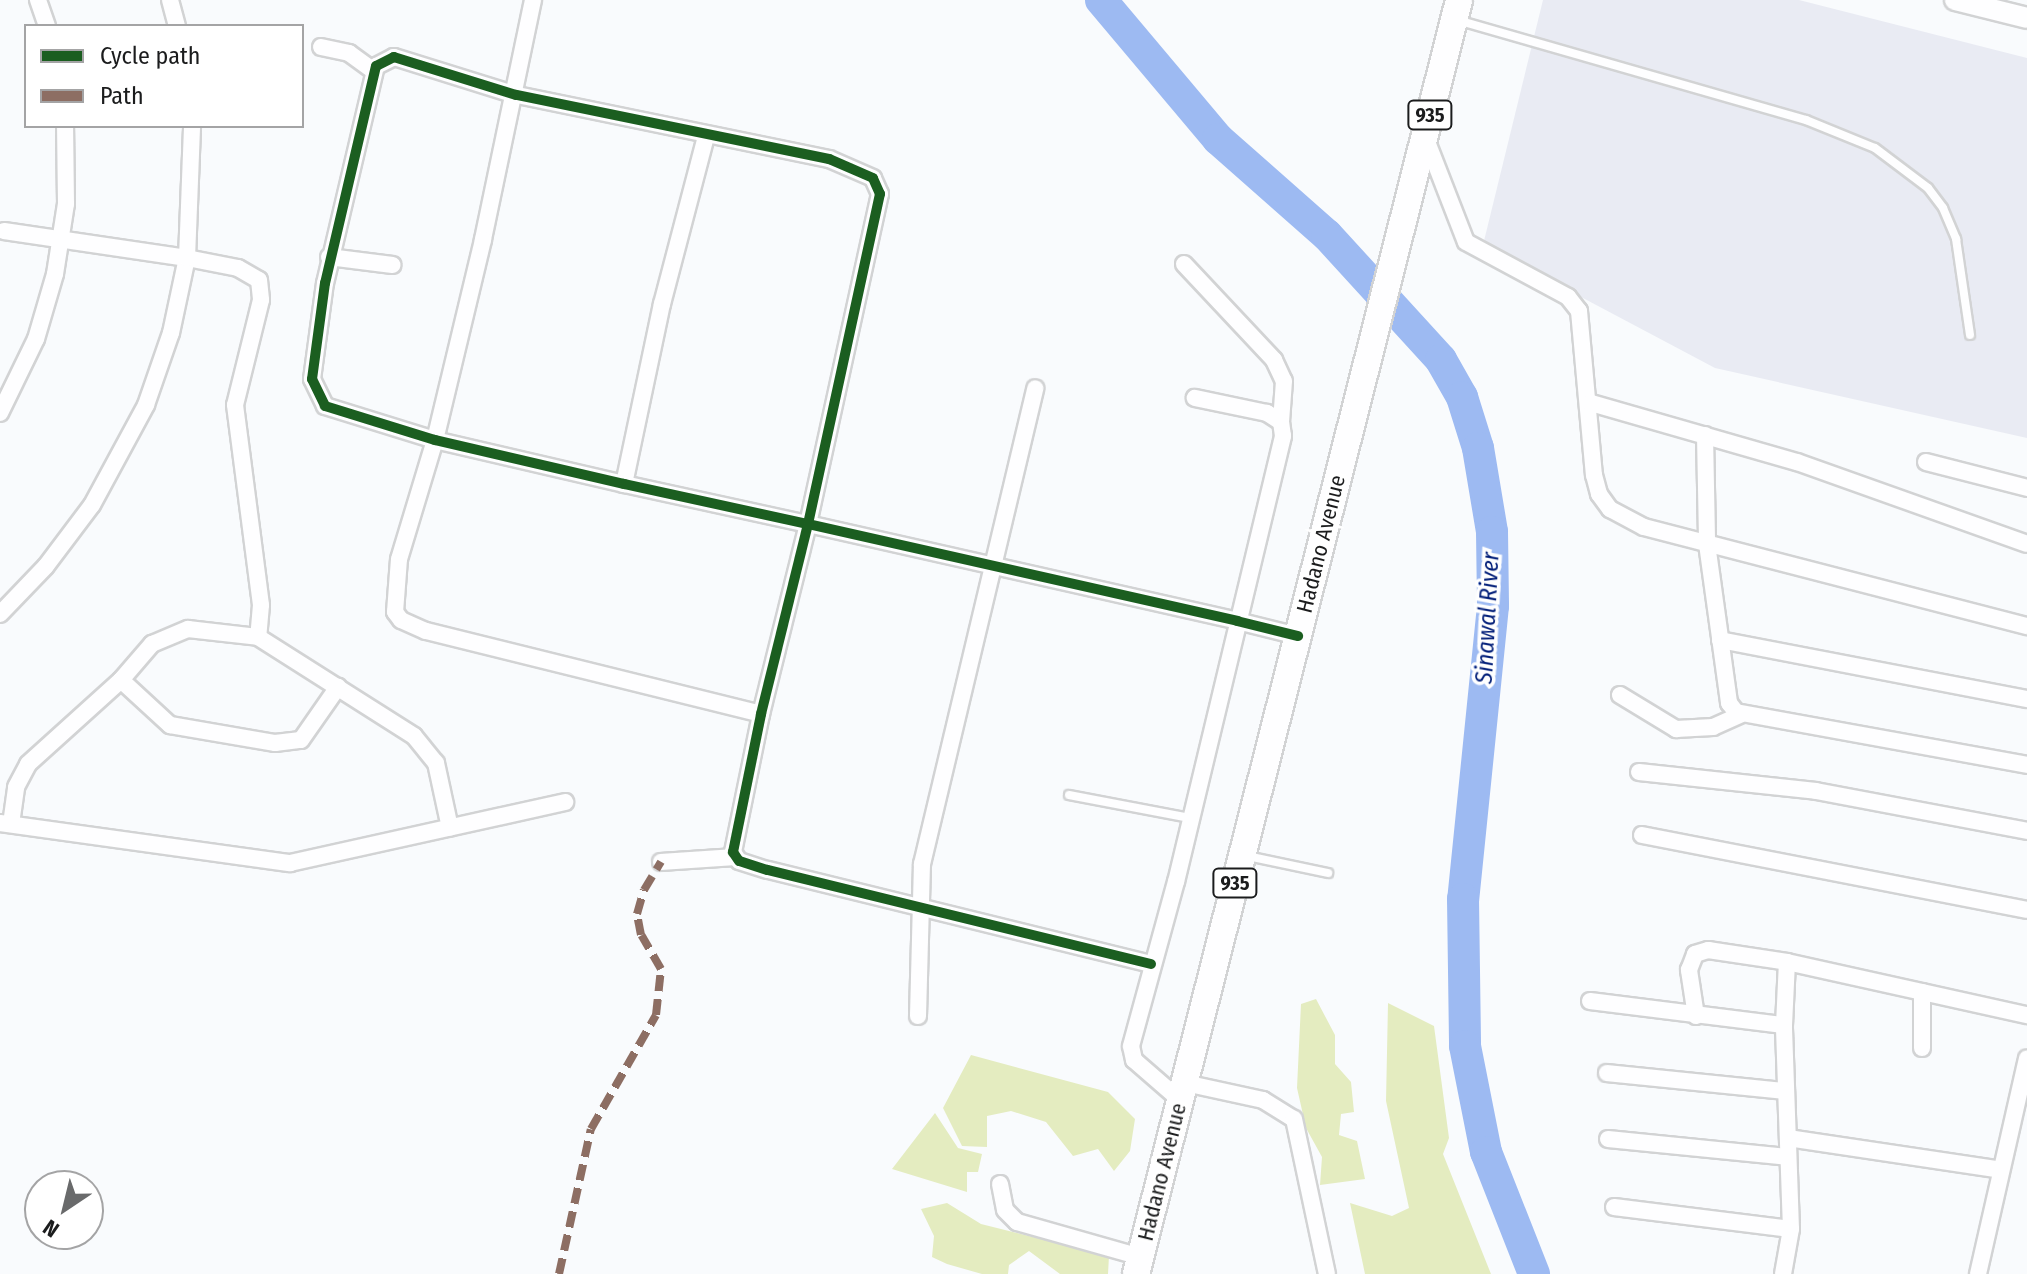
<!DOCTYPE html>
<style>
body{margin:0}
#map{position:relative;width:2027px;height:1274px;overflow:hidden;background:#f9fbfd;font-family:"Fira Sans Condensed",sans-serif}
div>[style]{position:absolute}
.built>*{inset:0;background:#e9ebf3}
.green>*{inset:0;background:#e4ecc0}
.river>*{height:32px;margin:-16px;padding:0 16px;transform-origin:16px;border-radius:16px;background:#9dbaf2}
.roads{filter:drop-shadow(2px 0 #d2d3d4) drop-shadow(-2px 0 #d2d3d4) drop-shadow(0 2px #d2d3d4) drop-shadow(0 -2px #d2d3d4)}
.service>*{height:8px;margin:-4px;padding:0 4px;transform-origin:4px;border-radius:4px;background:#fefeff}
.minor>*{height:16px;margin:-8px;padding:0 8px;transform-origin:8px;border-radius:8px;background:#fefeff}
.tertiary>*{height:20px;margin:-10px;padding:0 10px;transform-origin:10px;border-radius:10px;background:#fefeff}
.primary>*{height:26px;margin:-13px;padding:0 13px;transform-origin:13px;border-radius:13px;background:#fefeff}
.quiet>*{height:8px;margin-top:-4px;transform-origin:0;background:repeating-linear-gradient(90deg,#8d6e63 0 16px,transparent 0 24px)}
.cycleway>*{height:10px;margin:-5px;padding:0 5px;transform-origin:5px;border-radius:5px;background:#1b5e20}
span{translate:-50% -50%;white-space:nowrap;text-align:center;line-height:1.15;-webkit-text-stroke:7px #fff;paint-order:stroke}
.shield-label span{padding:2px 6px;background:#fff;border:2px solid;border-radius:6px;-webkit-text-stroke-width:0}
.shield-label{font-size:20px;color:#1b1c1d;font-weight:700}
.street-label{font-size:22px;color:#1b1c1d}
.water-label{font-size:24px;color:#001d78;font-style:italic}
.legend{position:absolute;left:24px;top:24px;width:280px;height:104px;box-sizing:border-box;background:#fff;border:2px solid #a4a4a5;margin:0;padding:10px 14px;list-style:none;font-size:24px;color:#1b1c1d}
.legend li{display:flex;align-items:center;gap:16px;height:40px}
.legend b{width:40px;border:2px solid #a4a4a5}
.north{position:absolute;left:24px;top:1170px;width:80px;height:80px;box-sizing:border-box;background:#fff;border:2px solid #a4a4a5;border-radius:50%;rotate:215deg;font-size:22px;font-weight:700;line-height:32px;text-align:center;color:#1b1c1d}
.north::after{content:'';display:block;margin:auto;width:28px;height:36px;background:#696a6b;clip-path:polygon(50% 0,100% 100%,50% 72%,0 100%)}
</style>
<div id="map">
<div class="built">
<div style="clip-path:polygon(1543px 0,1799px 0,2027px 58px,2027px 438px,1715px 368px,1483px 245px)"></div>
</div>
<div class="green">
<div style="clip-path:polygon(1316px 999px,1335px 1035px,1335px 1064px,1351px 1082px,1354px 1112px,1341px 1114px,1339px 1135px,1357px 1141px,1365px 1179px,1320px 1185px,1322px 1157px,1306px 1128px,1297px 1088px,1301px 1004px)"></div>
<div style="clip-path:polygon(1388px 1003px,1434px 1026px,1449px 1138px,1443px 1154px,1491px 1274px,1365px 1274px,1350px 1203px,1392px 1216px,1409px 1208px,1386px 1101px)"></div>
<div style="clip-path:polygon(971px 1055px,1108px 1092px,1135px 1119px,1130px 1151px,1114px 1171px,1098px 1149px,1073px 1156px,1046px 1122px,1011px 1111px,987px 1116px,987px 1147px,962px 1146px,943px 1108px)"></div>
<div style="clip-path:polygon(935px 1113px,958px 1148px,982px 1154px,978px 1172px,967px 1172px,967px 1192px,892px 1169px)"></div>
<div style="clip-path:polygon(947px 1203px,981px 1224px,1109px 1256px,1108px 1274px,1060px 1274px,1029px 1251px,1009px 1265px,1008px 1274px,982px 1274px,947px 1264px,932px 1257px,934px 1236px,921px 1209px)"></div>
</div>
<div class="river">
<div style="left:1101px;top:0;width:182px;rotate:49.9deg"></div>
<div style="left:1218px;top:139px;width:145px;rotate:41.4deg"></div>
<div style="left:1327px;top:235px;width:169px;rotate:47.6deg"></div>
<div style="left:1441px;top:360px;width:43px;rotate:60.4deg"></div>
<div style="left:1462px;top:397px;width:53px;rotate:72.6deg"></div>
<div style="left:1478px;top:448px;width:85px;rotate:80.5deg"></div>
<div style="left:1492px;top:532px;width:74px;rotate:89.2deg"></div>
<div style="left:1493px;top:606px;width:295px;rotate:95.8deg"></div>
<div style="left:1463px;top:899px;width:147px;rotate:89.2deg"></div>
<div style="left:1465px;top:1046px;width:108px;rotate:78.8deg"></div>
<div style="left:1486px;top:1152px;width:131px;rotate:68.5deg"></div>
</div>
<div class="roads">
<div class="service">
<div style="left:1457px;top:20px;width:363px;rotate:16deg"></div>
<div style="left:1806px;top:120px;width:74px;rotate:22.1deg"></div>
<div style="left:1875px;top:148px;width:66px;rotate:37deg"></div>
<div style="left:1928px;top:188px;width:25px;rotate:53deg"></div>
<div style="left:1943px;top:208px;width:34px;rotate:67deg"></div>
<div style="left:1956px;top:239px;width:97px;rotate:81.7deg"></div>
<div style="left:1069px;top:795px;width:123px;rotate:10.8deg"></div>
<div style="left:1247px;top:856px;width:83px;rotate:11.9deg"></div>
</div>
<div class="minor">
<div style="left:38px;top:0;width:28px;rotate:71deg"></div>
<div style="left:170px;top:0;width:27px;rotate:75deg"></div>
<div style="left:533px;top:0;width:245px;rotate:101.8deg"></div>
<div style="left:483px;top:240px;width:206px;rotate:103.5deg"></div>
<div style="left:435px;top:440px;width:124px;rotate:106.8deg"></div>
<div style="left:399px;top:559px;width:53px;rotate:94.3deg"></div>
<div style="left:395px;top:612px;width:10px;rotate:53deg"></div>
<div style="left:401px;top:620px;width:27px;rotate:24deg"></div>
<div style="left:426px;top:631px;width:345px;rotate:13.9deg"></div>
<div style="left:321px;top:47px;width:29px;rotate:12deg"></div>
<div style="left:349px;top:53px;width:31px;rotate:36deg"></div>
<div style="left:1426px;top:139px;width:110px;rotate:68.8deg"></div>
<div style="left:1466px;top:242px;width:116px;rotate:28.3deg"></div>
<div style="left:1568px;top:297px;width:18px;rotate:52deg"></div>
<div style="left:1579px;top:311px;width:165px;rotate:84.8deg"></div>
<div style="left:1594px;top:475px;width:20px;rotate:75deg"></div>
<div style="left:1599px;top:494px;width:19px;rotate:54deg"></div>
<div style="left:1610px;top:509px;width:38px;rotate:28deg"></div>
<div style="left:1644px;top:527px;width:396px;rotate:14.5deg"></div>
<div style="left:4px;top:231px;width:185px;rotate:8.4deg"></div>
<div style="left:187px;top:258px;width:52px;rotate:11.1deg"></div>
<div style="left:238px;top:268px;width:24px;rotate:30deg"></div>
<div style="left:259px;top:280px;width:20px;rotate:84deg"></div>
<div style="left:261px;top:300px;width:108px;rotate:103.9deg"></div>
<div style="left:235px;top:405px;width:202px;rotate:82.6deg"></div>
<div style="left:261px;top:605px;width:32px;rotate:95deg"></div>
<div style="left:329px;top:257px;width:64px;rotate:7.2deg"></div>
<div style="left:1184px;top:264px;width:132px;rotate:46.8deg"></div>
<div style="left:1274px;top:360px;width:23px;rotate:65deg"></div>
<div style="left:1284px;top:381px;width:41px;rotate:94.2deg"></div>
<div style="left:1591px;top:403px;width:214px;rotate:16deg"></div>
<div style="left:1797px;top:462px;width:244px;rotate:19.6deg"></div>
<div style="left:0;top:413px;width:82px;rotate:-64.1deg"></div>
<div style="left:36px;top:339px;width:68px;rotate:-73.7deg"></div>
<div style="left:55px;top:274px;width:71px;rotate:-81.1deg"></div>
<div style="left:66px;top:204px;width:78px;rotate:-90.7deg"></div>
<div style="left:1705px;top:435px;width:109px;rotate:88.9deg"></div>
<div style="left:1707px;top:544px;width:161px;rotate:82.1deg"></div>
<div style="left:1729px;top:703px;width:11px;rotate:52deg"></div>
<div style="left:1736px;top:712px;width:296px;rotate:10.3deg"></div>
<div style="left:1926px;top:462px;width:104px;rotate:14.4deg"></div>
<div style="left:624px;top:484px;width:184px;rotate:-78.1deg"></div>
<div style="left:662px;top:304px;width:174px;rotate:-75.3deg"></div>
<div style="left:0;top:614px;width:66px;rotate:-46.2deg"></div>
<div style="left:46px;top:566px;width:76px;rotate:-53deg"></div>
<div style="left:92px;top:505px;width:114px;rotate:-61.6deg"></div>
<div style="left:146px;top:405px;width:76px;rotate:-70.9deg"></div>
<div style="left:171px;top:333px;width:77px;rotate:-78deg"></div>
<div style="left:187px;top:258px;width:132px;rotate:-87.8deg"></div>
<div style="left:1720px;top:640px;width:313px;rotate:10.9deg"></div>
<div style="left:121px;top:680px;width:67px;rotate:42.6deg"></div>
<div style="left:170px;top:725px;width:107px;rotate:9.7deg"></div>
<div style="left:275px;top:743px;width:26px;rotate:-7deg"></div>
<div style="left:301px;top:740px;width:65px;rotate:-55.1deg"></div>
<div style="left:1620px;top:695px;width:66px;rotate:31.3deg"></div>
<div style="left:1676px;top:729px;width:37px;rotate:-3deg"></div>
<div style="left:1713px;top:727px;width:30px;rotate:-24deg"></div>
<div style="left:1639px;top:772px;width:178px;rotate:6.1deg"></div>
<div style="left:1816px;top:791px;width:215px;rotate:10.7deg"></div>
<div style="left:0;top:823px;width:293px;rotate:7.9deg"></div>
<div style="left:290px;top:863px;width:282px;rotate:-12.5deg"></div>
<div style="left:11px;top:824px;width:37px;rotate:-82deg"></div>
<div style="left:16px;top:787px;width:26px;rotate:-62deg"></div>
<div style="left:28px;top:764px;width:125px;rotate:-42.1deg"></div>
<div style="left:121px;top:680px;width:48px;rotate:-49.3deg"></div>
<div style="left:152px;top:644px;width:39px;rotate:-23deg"></div>
<div style="left:188px;top:629px;width:70px;rotate:6.5deg"></div>
<div style="left:258px;top:637px;width:185px;rotate:32.4deg"></div>
<div style="left:414px;top:736px;width:35px;rotate:51deg"></div>
<div style="left:436px;top:763px;width:66px;rotate:77.8deg"></div>
<div style="left:1642px;top:835px;width:392px;rotate:11deg"></div>
<div style="left:661px;top:862px;width:74px;rotate:-3.9deg"></div>
<div style="left:1151px;top:964px;width:395px;rotate:-166.2deg"></div>
<div style="left:767px;top:870px;width:29px;rotate:-162deg"></div>
<div style="left:739px;top:861px;width:11px;rotate:-124deg"></div>
<div style="left:733px;top:852px;width:141px;rotate:-78.5deg"></div>
<div style="left:761px;top:714px;width:196px;rotate:-76.1deg"></div>
<div style="left:808px;top:524px;width:338px;rotate:-77.7deg"></div>
<div style="left:880px;top:194px;width:17px;rotate:-114deg"></div>
<div style="left:873px;top:178px;width:48px;rotate:-156.6deg"></div>
<div style="left:829px;top:159px;width:319px;rotate:-168.4deg"></div>
<div style="left:516px;top:95px;width:128px;rotate:-162.7deg"></div>
<div style="left:394px;top:57px;width:20px;rotate:153deg"></div>
<div style="left:376px;top:66px;width:223px;rotate:103.2deg"></div>
<div style="left:325px;top:283px;width:97px;rotate:97.7deg"></div>
<div style="left:312px;top:379px;width:30px;rotate:64deg"></div>
<div style="left:325px;top:406px;width:115px;rotate:17.2deg"></div>
<div style="left:435px;top:440px;width:194px;rotate:13.1deg"></div>
<div style="left:624px;top:484px;width:188px;rotate:12.3deg"></div>
<div style="left:808px;top:524px;width:440px;rotate:12.7deg"></div>
<div style="left:1237px;top:621px;width:63px;rotate:13.8deg"></div>
<div style="left:1590px;top:1001px;width:195px;rotate:7.1deg"></div>
<div style="left:918px;top:1016px;width:152px;rotate:-88.5deg"></div>
<div style="left:922px;top:864px;width:489px;rotate:-76.6deg"></div>
<div style="left:1696px;top:1016px;width:47px;rotate:-98.7deg"></div>
<div style="left:1689px;top:970px;width:17px;rotate:-69deg"></div>
<div style="left:1695px;top:954px;width:14px;rotate:-17deg"></div>
<div style="left:1708px;top:950px;width:80px;rotate:8.6deg"></div>
<div style="left:1787px;top:962px;width:246px;rotate:12.5deg"></div>
<div style="left:1922px;top:1048px;width:56px;rotate:-90deg"></div>
<div style="left:1607px;top:1073px;width:179px;rotate:5.8deg"></div>
<div style="left:1185px;top:1083px;width:80px;rotate:12.3deg"></div>
<div style="left:1263px;top:1100px;width:36px;rotate:32deg"></div>
<div style="left:1294px;top:1119px;width:158px;rotate:78deg"></div>
<div style="left:1180px;top:1100px;width:61px;rotate:-139deg"></div>
<div style="left:1134px;top:1060px;width:14px;rotate:-102deg"></div>
<div style="left:1131px;top:1046px;width:170px;rotate:-74.7deg"></div>
<div style="left:1176px;top:882px;width:459px;rotate:-76.5deg"></div>
<div style="left:1283px;top:436px;width:14px;rotate:-98deg"></div>
<div style="left:1281px;top:422px;width:17px;rotate:-147deg"></div>
<div style="left:1267px;top:413px;width:74px;rotate:-168.2deg"></div>
<div style="left:1788px;top:1138px;width:215px;rotate:8.5deg"></div>
<div style="left:1608px;top:1139px;width:180px;rotate:5.7deg"></div>
<div style="left:1000px;top:1184px;width:26px;rotate:79deg"></div>
<div style="left:1005px;top:1210px;width:17px;rotate:45deg"></div>
<div style="left:1017px;top:1222px;width:129px;rotate:15.8deg"></div>
<div style="left:1614px;top:1207px;width:178px;rotate:7.1deg"></div>
<div style="left:1783px;top:1274px;width:46px;rotate:-79.9deg"></div>
<div style="left:1791px;top:1229px;width:204px;rotate:-92deg"></div>
<div style="left:1784px;top:1025px;width:63px;rotate:-87.3deg"></div>
<div style="left:1978px;top:1274px;width:221px;rotate:-77.2deg"></div>
</div>
<div class="tertiary">
<div style="left:1955px;top:0;width:74px;rotate:14deg"></div>
</div>
<div class="primary">
<div style="left:1136px;top:1274px;width:1314px;rotate:-75.77deg"></div>
</div>
</div>
<div class="quiet">
<div style="left:559px;top:1274px;width:148px;rotate:-77.6deg"></div>
<div style="left:591px;top:1129px;width:131px;rotate:-60.3deg"></div>
<div style="left:656px;top:1015px;width:46px;rotate:-83.8deg"></div>
<div style="left:661px;top:969px;width:39px;rotate:-120deg"></div>
<div style="left:641px;top:935px;width:21px;rotate:-101deg"></div>
<div style="left:637px;top:914px;width:25px;rotate:-74deg"></div>
<div style="left:644px;top:890px;width:33px;rotate:-59deg"></div>
</div>
<div class="cycleway">
<div style="left:1151px;top:964px;width:395px;rotate:-166.2deg"></div>
<div style="left:767px;top:870px;width:29px;rotate:-162deg"></div>
<div style="left:739px;top:861px;width:11px;rotate:-124deg"></div>
<div style="left:733px;top:852px;width:141px;rotate:-78.5deg"></div>
<div style="left:761px;top:714px;width:196px;rotate:-76.1deg"></div>
<div style="left:808px;top:524px;width:338px;rotate:-77.7deg"></div>
<div style="left:880px;top:194px;width:17px;rotate:-114deg"></div>
<div style="left:873px;top:178px;width:48px;rotate:-156.6deg"></div>
<div style="left:829px;top:159px;width:319px;rotate:-168.4deg"></div>
<div style="left:516px;top:95px;width:128px;rotate:-162.7deg"></div>
<div style="left:394px;top:57px;width:20px;rotate:153deg"></div>
<div style="left:376px;top:66px;width:223px;rotate:103.2deg"></div>
<div style="left:325px;top:283px;width:97px;rotate:97.7deg"></div>
<div style="left:312px;top:379px;width:30px;rotate:64deg"></div>
<div style="left:325px;top:406px;width:115px;rotate:17.2deg"></div>
<div style="left:435px;top:440px;width:194px;rotate:13.1deg"></div>
<div style="left:624px;top:484px;width:188px;rotate:12.3deg"></div>
<div style="left:808px;top:524px;width:440px;rotate:12.7deg"></div>
<div style="left:1237px;top:621px;width:63px;rotate:13.8deg"></div>
</div>
<div class="shield-label">
<span style="left:1430px;top:115px">935</span>
<span style="left:1235px;top:883px">935</span>
</div>
<div class="street-label">
<span style="left:1321px;top:544px;rotate:-76deg">Hadano Avenue</span>
<span style="left:1162px;top:1172px;rotate:-76deg">Hadano Avenue</span>
</div>
<div class="water-label">
<span style="left:1488px;top:618px;rotate:-87deg">Sinawal River</span>
</div>
<ul class="legend">
<li><b style="height:10px;background:#1b5e20"></b>Cycle path</li>
<li><b style="height:10px;background:#8d6e63"></b>Path</li>
</ul>
<div class="north">N</div>
</div>
